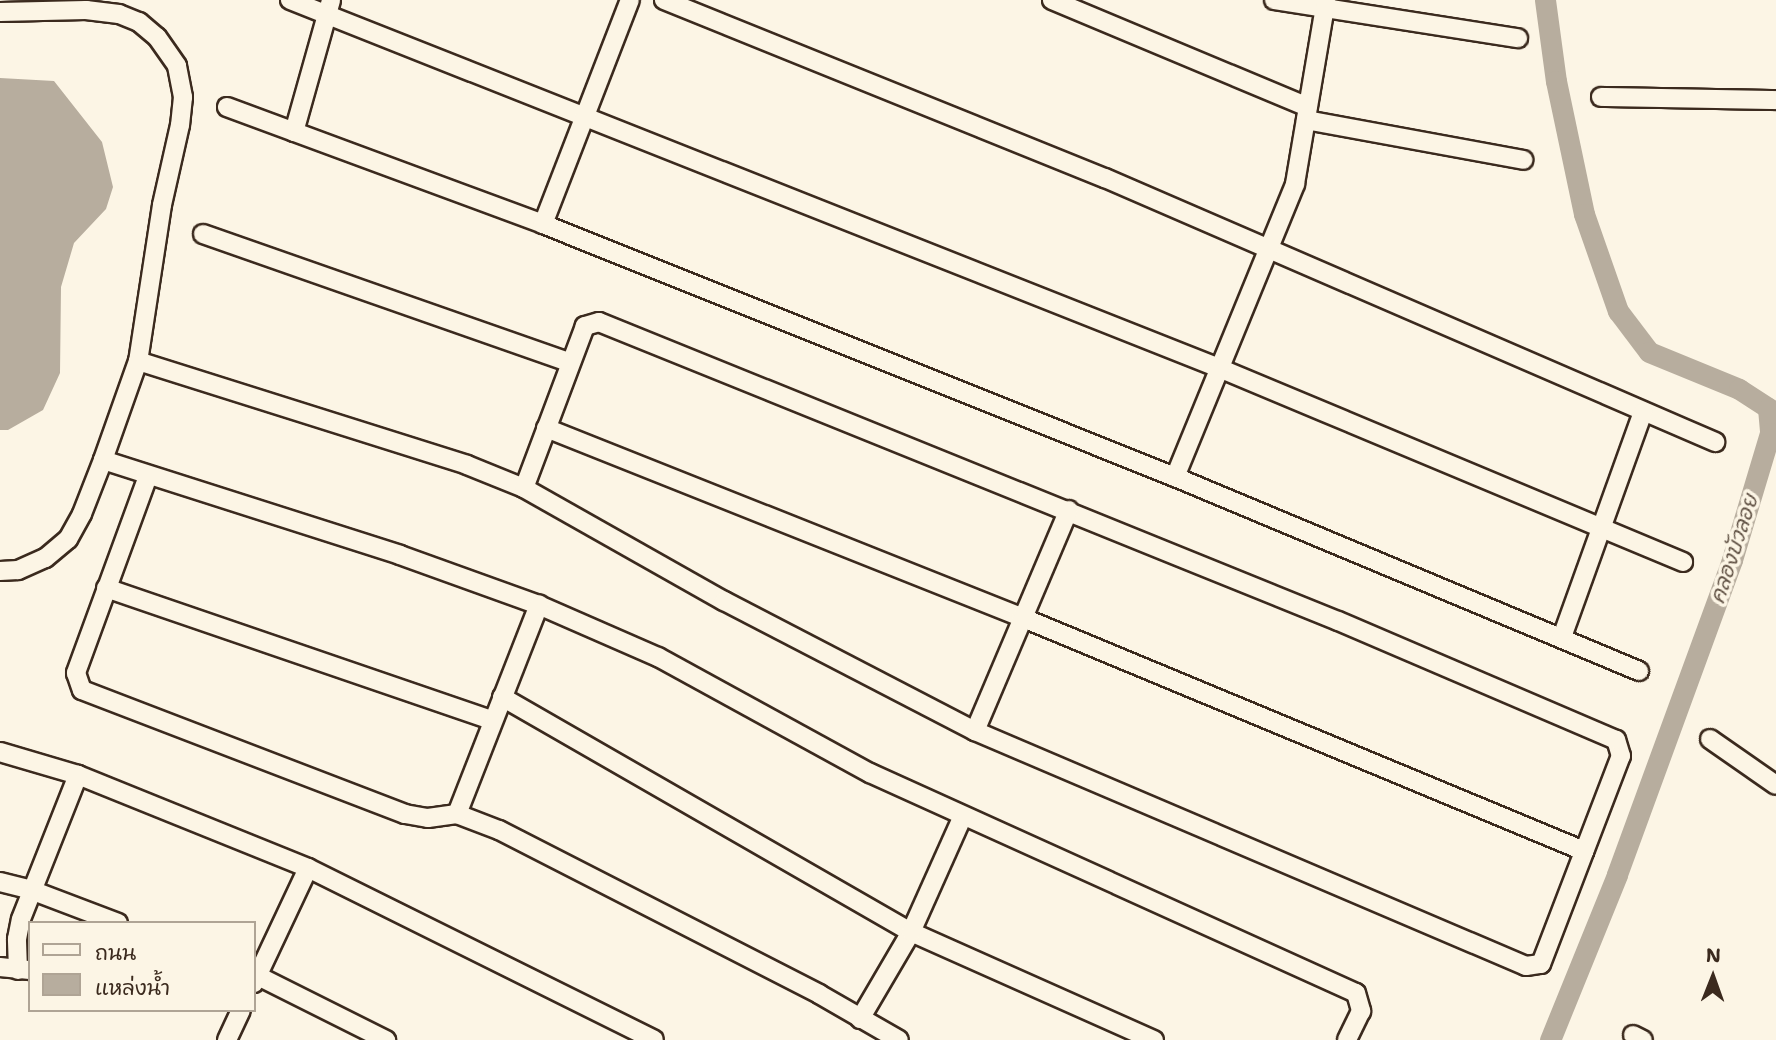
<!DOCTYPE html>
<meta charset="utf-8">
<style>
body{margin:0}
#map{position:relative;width:1776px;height:1040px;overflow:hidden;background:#fcf5e5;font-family:"Shantell Sans","Playpen Sans Thai",sans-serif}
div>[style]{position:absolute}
.water>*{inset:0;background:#b7ad9e}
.canal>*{height:21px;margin:-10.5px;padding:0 10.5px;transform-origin:10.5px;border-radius:10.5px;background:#b7ad9e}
.roads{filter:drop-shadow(2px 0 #3b2a1e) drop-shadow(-2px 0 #3b2a1e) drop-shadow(0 2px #3b2a1e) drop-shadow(0 -2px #3b2a1e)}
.minor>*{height:18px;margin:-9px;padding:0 9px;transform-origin:9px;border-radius:9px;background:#fcf5e5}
span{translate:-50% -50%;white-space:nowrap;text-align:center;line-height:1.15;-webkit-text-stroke:7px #fcf5e5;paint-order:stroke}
.water-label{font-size:21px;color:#605144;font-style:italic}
.legend{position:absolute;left:28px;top:921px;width:228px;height:91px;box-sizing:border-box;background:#fcf5e5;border:2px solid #afa495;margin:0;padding:9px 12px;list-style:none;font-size:21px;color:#3b2a1e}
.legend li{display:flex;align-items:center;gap:14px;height:35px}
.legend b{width:35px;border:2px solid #afa495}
.north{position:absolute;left:1678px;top:942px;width:70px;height:70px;-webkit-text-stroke:5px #fcf5e5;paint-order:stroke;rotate:1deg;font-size:19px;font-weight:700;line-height:28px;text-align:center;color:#3b2a1e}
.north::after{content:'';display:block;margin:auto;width:24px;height:32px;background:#3b2a1e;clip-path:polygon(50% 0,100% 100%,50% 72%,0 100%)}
</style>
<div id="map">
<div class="water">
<div style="clip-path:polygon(0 78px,54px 81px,102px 142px,113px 187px,106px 209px,74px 243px,61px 287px,60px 373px,43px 410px,8px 430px,0 430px)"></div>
</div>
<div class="canal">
<div style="left:1545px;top:0;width:82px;rotate:82.3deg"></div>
<div style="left:1556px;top:81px;width:136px;rotate:78.1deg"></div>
<div style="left:1584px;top:214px;width:103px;rotate:70.7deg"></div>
<div style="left:1618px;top:311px;width:51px;rotate:52.9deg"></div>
<div style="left:1649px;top:352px;width:97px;rotate:22.3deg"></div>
<div style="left:1739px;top:389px;width:35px;rotate:33deg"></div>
<div style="left:1768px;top:408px;width:25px;rotate:85deg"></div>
<div style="left:1770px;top:433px;width:133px;rotate:106.7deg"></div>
<div style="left:1732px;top:560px;width:335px;rotate:110.1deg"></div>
<div style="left:1617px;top:875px;width:178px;rotate:112.1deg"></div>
</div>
<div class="roads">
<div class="minor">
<div style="left:290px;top:0;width:999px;rotate:21.61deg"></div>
<div style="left:1219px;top:368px;width:503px;rotate:22.69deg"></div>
<div style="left:664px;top:0;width:476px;rotate:22deg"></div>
<div style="left:1105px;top:178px;width:665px;rotate:23.4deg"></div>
<div style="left:1052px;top:0;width:277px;rotate:22.7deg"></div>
<div style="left:1274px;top:0;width:247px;rotate:8.9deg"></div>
<div style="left:0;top:12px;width:86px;rotate:-1.3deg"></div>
<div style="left:86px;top:10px;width:33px;rotate:7deg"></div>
<div style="left:119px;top:14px;width:22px;rotate:22deg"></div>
<div style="left:139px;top:22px;width:23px;rotate:40deg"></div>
<div style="left:157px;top:37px;width:35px;rotate:55deg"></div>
<div style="left:177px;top:66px;width:32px;rotate:79deg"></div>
<div style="left:183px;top:97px;width:28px;rotate:96deg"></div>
<div style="left:180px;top:125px;width:82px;rotate:102.7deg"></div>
<div style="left:162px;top:205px;width:158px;rotate:98.7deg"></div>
<div style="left:138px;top:361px;width:105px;rotate:109.5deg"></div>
<div style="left:103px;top:460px;width:58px;rotate:111.3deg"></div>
<div style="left:82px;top:514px;width:29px;rotate:119deg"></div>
<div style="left:68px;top:539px;width:30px;rotate:140deg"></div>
<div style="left:45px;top:558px;width:30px;rotate:156deg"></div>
<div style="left:18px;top:570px;width:18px;rotate:177deg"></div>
<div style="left:1601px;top:97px;width:175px;rotate:1deg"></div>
<div style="left:227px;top:107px;width:337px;rotate:20.3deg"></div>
<div style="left:543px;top:224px;width:681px;rotate:21.82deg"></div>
<div style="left:1175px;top:477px;width:503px;rotate:22.69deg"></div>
<div style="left:1306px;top:120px;width:221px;rotate:10.4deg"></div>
<div style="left:294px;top:132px;width:137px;rotate:-74.3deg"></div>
<div style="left:543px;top:224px;width:240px;rotate:-68.8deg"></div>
<div style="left:203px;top:234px;width:388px;rotate:19.3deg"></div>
<div style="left:138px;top:361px;width:345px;rotate:17.5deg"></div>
<div style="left:467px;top:465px;width:61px;rotate:22deg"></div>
<div style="left:524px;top:488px;width:230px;rotate:29.5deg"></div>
<div style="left:724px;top:601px;width:283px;rotate:27.4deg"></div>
<div style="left:975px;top:731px;width:599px;rotate:23.1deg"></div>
<div style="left:1526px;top:966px;width:15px;rotate:-8deg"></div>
<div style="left:1541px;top:964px;width:223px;rotate:-69deg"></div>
<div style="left:1621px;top:756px;width:17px;rotate:-107deg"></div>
<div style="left:1616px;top:740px;width:302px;rotate:-156.8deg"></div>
<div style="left:1338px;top:621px;width:797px;rotate:-157.97deg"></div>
<div style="left:599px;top:322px;width:15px;rotate:164deg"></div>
<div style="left:585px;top:326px;width:173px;rotate:110.6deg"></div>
<div style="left:546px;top:428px;width:511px;rotate:21.7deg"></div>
<div style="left:1021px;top:617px;width:610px;rotate:22.57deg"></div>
<div style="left:103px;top:460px;width:312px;rotate:17.7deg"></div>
<div style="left:400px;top:555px;width:148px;rotate:19.8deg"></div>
<div style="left:539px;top:605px;width:130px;rotate:23.6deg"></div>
<div style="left:658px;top:657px;width:242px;rotate:28.7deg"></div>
<div style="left:870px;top:773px;width:533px;rotate:24.36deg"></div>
<div style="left:1356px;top:993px;width:19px;rotate:74deg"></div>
<div style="left:1361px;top:1011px;width:32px;rotate:116deg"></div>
<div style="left:148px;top:476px;width:210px;rotate:110.1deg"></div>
<div style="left:76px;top:673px;width:18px;rotate:71deg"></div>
<div style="left:82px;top:690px;width:346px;rotate:21deg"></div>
<div style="left:405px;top:814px;width:23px;rotate:10deg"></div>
<div style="left:428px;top:818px;width:29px;rotate:-8deg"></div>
<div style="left:457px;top:814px;width:45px;rotate:20.9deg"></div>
<div style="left:499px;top:830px;width:360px;rotate:27.1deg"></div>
<div style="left:819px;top:994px;width:92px;rotate:29.9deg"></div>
<div style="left:1175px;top:477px;width:317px;rotate:-67.7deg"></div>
<div style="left:1295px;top:184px;width:187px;rotate:-80.4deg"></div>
<div style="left:106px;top:588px;width:408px;rotate:18.9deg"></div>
<div style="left:1562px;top:637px;width:239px;rotate:-70.2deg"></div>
<div style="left:502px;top:697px;width:472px;rotate:29.9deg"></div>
<div style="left:911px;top:932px;width:266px;rotate:24deg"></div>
<div style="left:975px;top:731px;width:240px;rotate:-67deg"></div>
<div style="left:1710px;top:739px;width:80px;rotate:34.9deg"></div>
<div style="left:0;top:752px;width:81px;rotate:16.4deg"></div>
<div style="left:78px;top:775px;width:248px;rotate:22deg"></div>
<div style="left:308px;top:868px;width:386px;rotate:26.4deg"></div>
<div style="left:457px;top:814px;width:225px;rotate:-68.6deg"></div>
<div style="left:0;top:882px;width:32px;rotate:14deg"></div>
<div style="left:31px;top:890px;width:93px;rotate:20.8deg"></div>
<div style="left:0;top:967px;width:30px;rotate:6deg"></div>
<div style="left:18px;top:970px;width:31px;rotate:-92deg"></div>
<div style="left:17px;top:939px;width:20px;rotate:-79deg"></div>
<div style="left:21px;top:919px;width:155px;rotate:-68.4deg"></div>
<div style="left:254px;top:974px;width:148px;rotate:26.6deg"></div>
<div style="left:254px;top:983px;width:127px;rotate:-64.8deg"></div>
<div style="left:860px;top:1019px;width:101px;rotate:-59.6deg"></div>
<div style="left:911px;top:932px;width:127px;rotate:-65.9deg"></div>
<div style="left:1633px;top:1035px;width:11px;rotate:27deg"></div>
<div style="left:227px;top:1040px;width:33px;rotate:-65deg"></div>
</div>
</div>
<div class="water-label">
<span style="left:1734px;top:549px;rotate:-72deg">คลองบัวลอย</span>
</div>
<ul class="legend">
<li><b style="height:9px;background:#fcf5e5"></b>ถนน</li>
<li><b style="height:19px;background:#b7ad9e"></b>แหล่งน้ำ</li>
</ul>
<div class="north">N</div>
</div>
